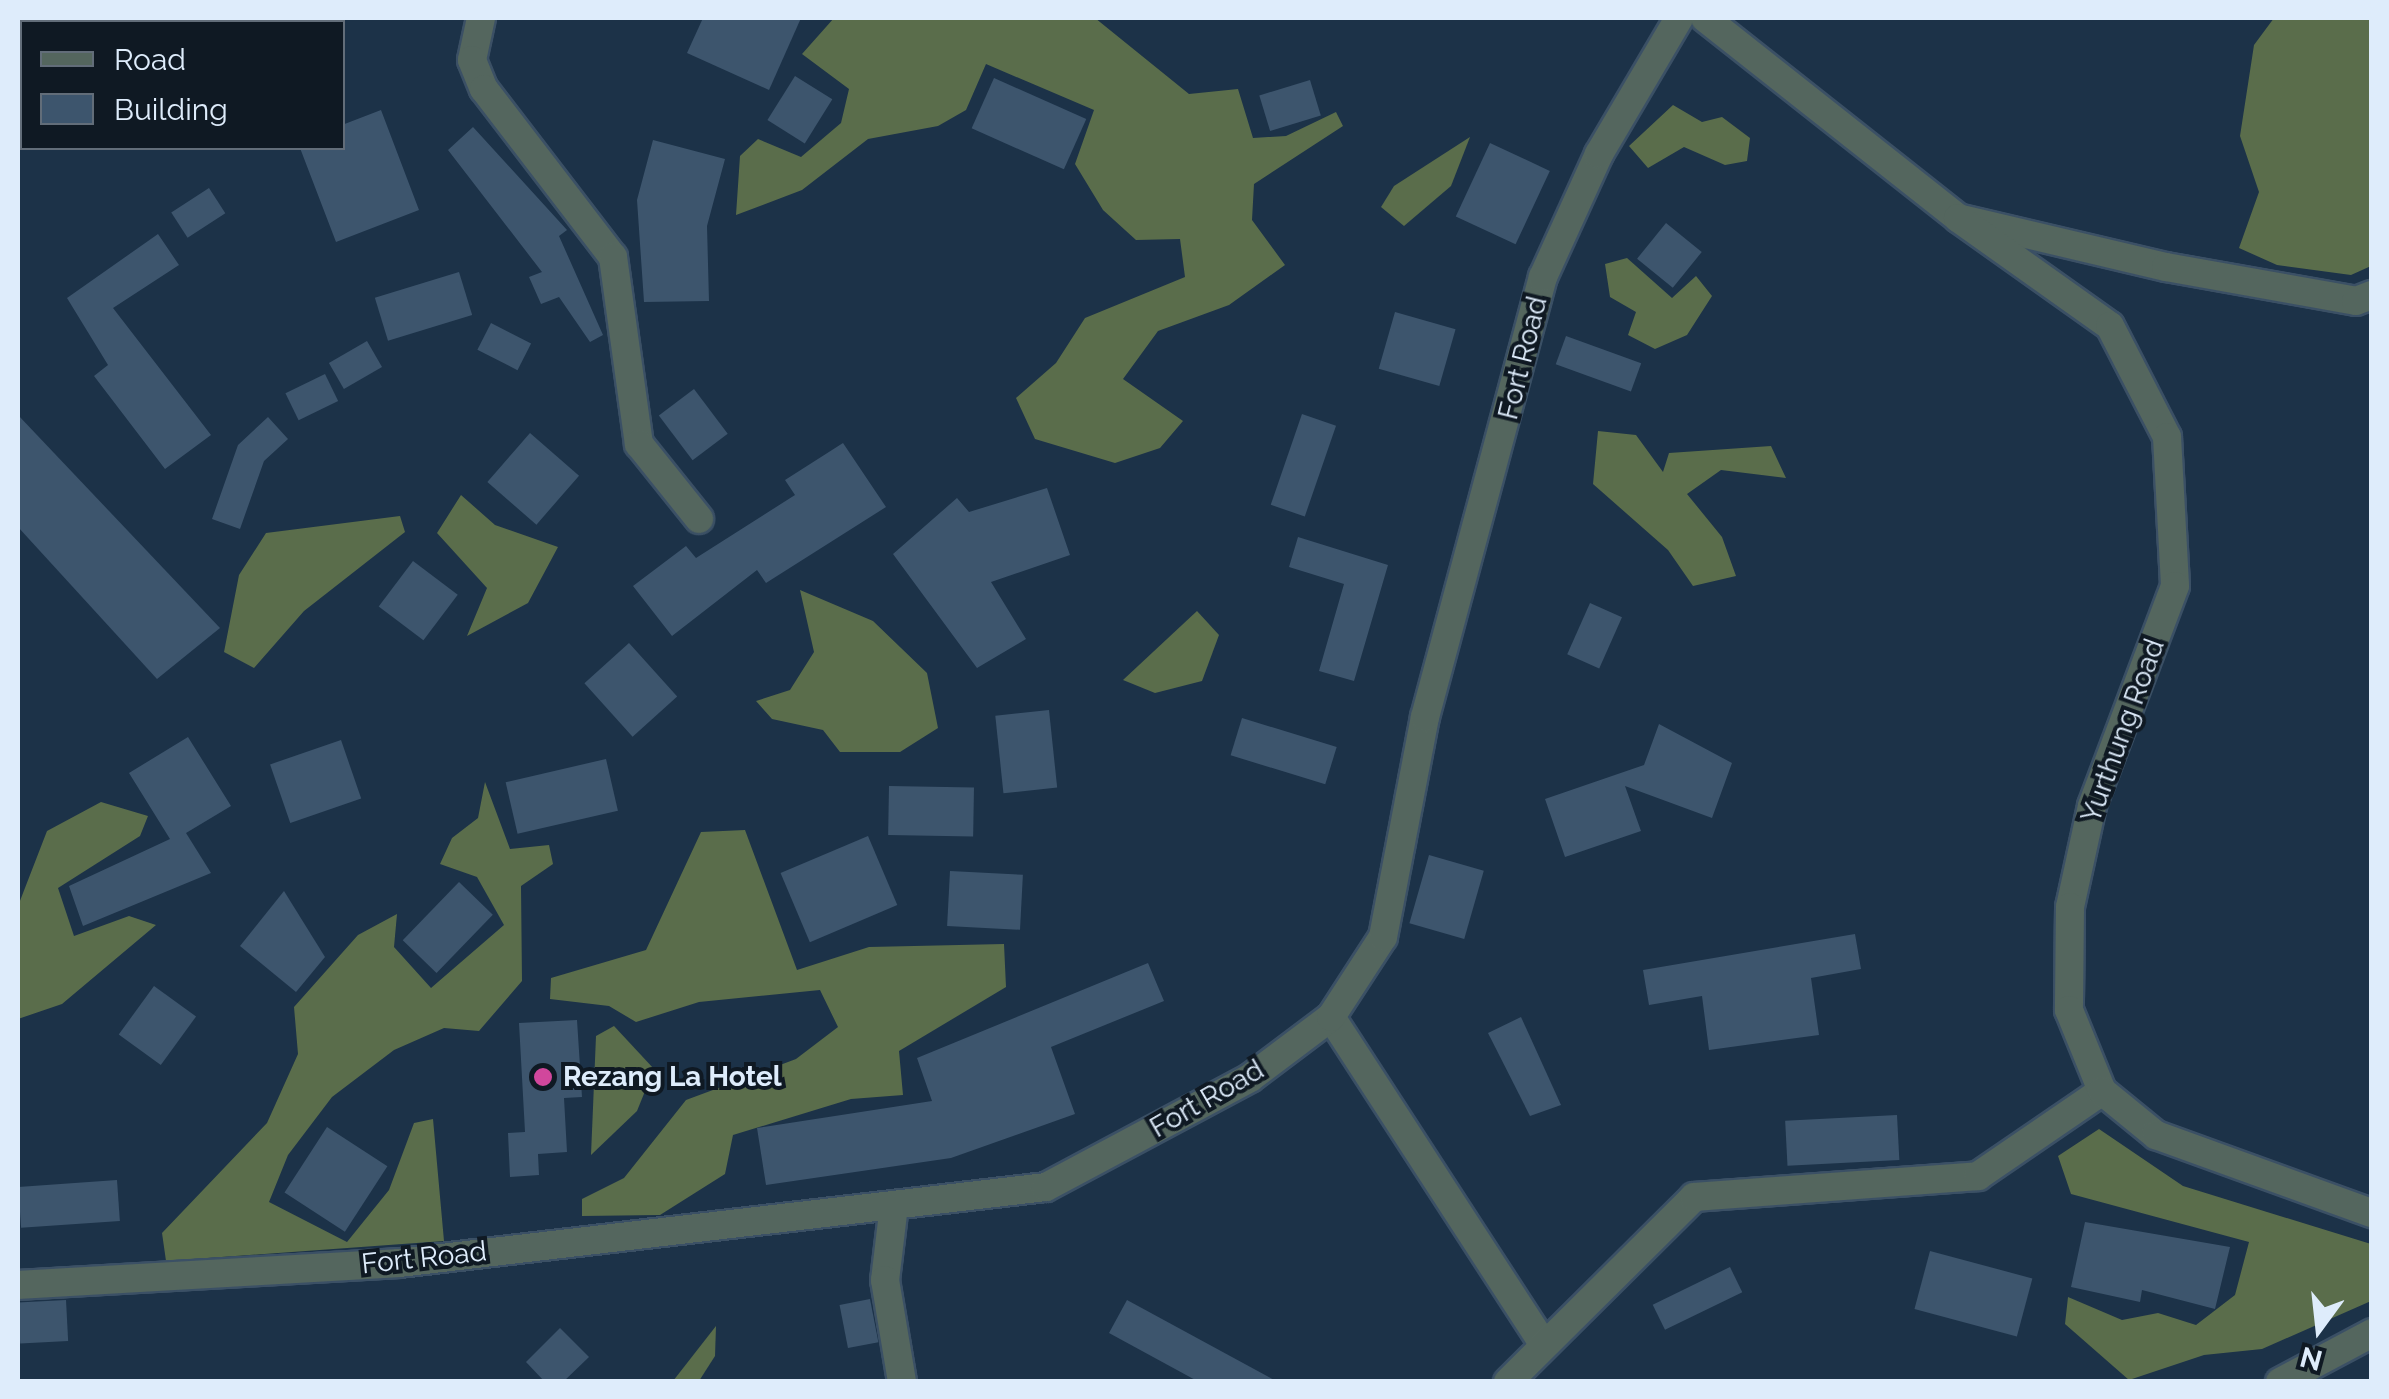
<!DOCTYPE html>
<style>
body{margin:0}
#map{position:relative;width:2389px;height:1399px;overflow:hidden;background:#1c3248;font-family:Raleway,sans-serif}
div>[style]{position:absolute}
.forest>*{inset:0;background:#5a6d4b}
.building>*{inset:0;background:#3d556d;transform-origin:0 0}
.roads{filter:drop-shadow(2px 0 #3b5065) drop-shadow(-2px 0 #3b5065) drop-shadow(0 2px #3b5065) drop-shadow(0 -2px #3b5065)}
.minor>*{height:28px;margin:-14px;padding:0 14px;transform-origin:14px;border-radius:14px;background:#54665e}
.tertiary>*{height:28px;margin:-14px;padding:0 14px;transform-origin:14px;border-radius:14px;background:#54665e}
.dots>*{width:28px;height:28px;translate:-50% -50%;box-sizing:border-box;border:5px solid #0f1923;border-radius:50%}
span{translate:-50% -50%;white-space:nowrap;text-align:center;line-height:1.15;-webkit-text-stroke:8px #0f1923;paint-order:stroke}
.street-label{font-size:28px;color:#deecfb}
.poi-label{font-size:28px;color:#deecfb;font-weight:700}
.left{translate:0 -50%;text-align:left}
.frame{position:absolute;inset:0;border:20px solid #deecfb;pointer-events:none}
.legend{position:absolute;left:20px;top:20px;width:325px;height:130px;box-sizing:border-box;background:#0f1923;border:2px solid #626d79;margin:0;padding:12px 18px;list-style:none;font-size:30px;color:#deecfb}
.legend li{display:flex;align-items:center;gap:20px;height:50px}
.legend b{width:50px;border:2px solid #626d79}
.north{position:absolute;left:2269px;top:1279px;width:100px;height:100px;-webkit-text-stroke:8px #0f1923;paint-order:stroke;rotate:195deg;font-size:28px;font-weight:700;line-height:40px;text-align:center;color:#deecfb}
.north::after{content:'';display:block;margin:auto;width:35px;height:45px;background:#deecfb;clip-path:polygon(50% 0,100% 100%,50% 72%,0 100%)}
</style>
<div id="map">
<div class="forest">
<div style="clip-path:polygon(834px 18px,1095px 18px,1189px 94px,1238px 89px,1253px 138px,1286px 136px,1336px 112px,1343px 126px,1254px 184px,1252px 220px,1285px 265px,1229px 305px,1158px 331px,1123px 379px,1183px 421px,1160px 448px,1115px 463px,1035px 439px,1016px 398px,1056px 363px,1085px 318px,1185px 277px,1180px 239px,1136px 240px,1103px 210px,1075px 164px,1094px 110px,986px 64px,966px 110px,938px 126px,868px 139px,802px 190px,736px 215px,740px 156px,758px 139px,801px 157px,841px 123px,849px 89px,802px 54px)"></div>
<div style="clip-path:polygon(2274px 18px,2371px 18px,2371px 266px,2351px 275px,2277px 265px,2239px 248px,2259px 192px,2240px 136px,2254px 45px)"></div>
<div style="clip-path:polygon(1673px 105px,1702px 122px,1722px 117px,1750px 138px,1747px 161px,1725px 165px,1684px 147px,1648px 168px,1629px 146px)"></div>
<div style="clip-path:polygon(1470px 137px,1451px 186px,1404px 226px,1381px 207px,1394px 186px)"></div>
<div style="clip-path:polygon(1627px 258px,1672px 298px,1696px 276px,1712px 296px,1687px 335px,1655px 349px,1628px 335px,1636px 312px,1610px 297px,1605px 264px)"></div>
<div style="clip-path:polygon(1598px 431px,1636px 435px,1663px 472px,1669px 453px,1771px 446px,1786px 478px,1721px 470px,1687px 494px,1722px 537px,1736px 576px,1693px 586px,1668px 550px,1593px 484px)"></div>
<div style="clip-path:polygon(461px 495px,495px 525px,558px 547px,528px 603px,467px 636px,487px 588px,437px 533px)"></div>
<div style="clip-path:polygon(400px 516px,405px 532px,304px 611px,254px 668px,224px 652px,239px 575px,266px 533px)"></div>
<div style="clip-path:polygon(800px 590px,873px 621px,927px 673px,938px 728px,900px 752px,840px 752px,823px 730px,772px 719px,756px 701px,790px 690px,814px 652px)"></div>
<div style="clip-path:polygon(1197px 611px,1219px 635px,1202px 681px,1155px 693px,1123px 680px)"></div>
<div style="clip-path:polygon(485px 782px,510px 849px,549px 845px,553px 864px,521px 886px,522px 981px,479px 1031px,444px 1028px,394px 1050px,332px 1097px,288px 1155px,269px 1202px,347px 1242px,389px 1190px,414px 1123px,433px 1119px,444px 1241px,166px 1261px,162px 1233px,267px 1123px,298px 1054px,294px 1007px,358px 935px,397px 914px,394px 947px,431px 988px,504px 925px,477px 877px,440px 864px,452px 838px,478px 818px)"></div>
<div style="clip-path:polygon(101px 802px,148px 816px,140px 836px,58px 888px,74px 936px,129px 916px,156px 925px,62px 1004px,18px 1019px,18px 906px,47px 831px)"></div>
<div style="clip-path:polygon(745px 830px,797px 970px,869px 947px,1004px 944px,1006px 987px,899px 1051px,903px 1095px,851px 1099px,733px 1135px,725px 1174px,660px 1215px,582px 1216px,582px 1199px,624px 1178px,686px 1100px,796px 1059px,838px 1027px,820px 990px,699px 1002px,636px 1022px,609px 1006px,550px 999px,551px 978px,646px 950px,701px 832px)"></div>
<div style="clip-path:polygon(614px 1026px,654px 1069px,637px 1111px,591px 1155px,596px 1036px)"></div>
<div style="clip-path:polygon(2099px 1129px,2183px 1186px,2371px 1244px,2371px 1301px,2262px 1349px,2204px 1355px,2129px 1380px,2065px 1324px,2068px 1297px,2122px 1320px,2158px 1313px,2196px 1325px,2235px 1295px,2249px 1242px,2071px 1194px,2058px 1156px)"></div>
<div style="clip-path:polygon(716px 1326px,715px 1356px,699px 1381px,673px 1381px)"></div>
</div>
<div class="building">
<div style="clip-path:polygon(703px 18px,801px 18px,769px 90px,687px 53px)"></div>
<div style="left:795px;top:76px;width:44px;height:52px;rotate:32deg"></div>
<div style="left:994px;top:78px;width:101px;height:55px;rotate:24deg"></div>
<div style="left:1310px;top:80px;width:37px;height:53px;rotate:73deg"></div>
<div style="clip-path:polygon(381px 110px,419px 210px,336px 242px,300px 148px,342px 148px,342px 125px)"></div>
<div style="clip-path:polygon(473px 127px,567px 230px,559px 236px,603px 335px,590px 342px,559px 297px,541px 304px,529px 277px,542px 272px,448px 150px)"></div>
<div style="clip-path:polygon(653px 140px,725px 159px,707px 226px,709px 301px,644px 302px,637px 200px)"></div>
<div style="left:1490px;top:143px;width:66px;height:81px;rotate:25deg"></div>
<div style="left:209px;top:188px;width:30px;height:45px;rotate:57deg"></div>
<div style="left:1666px;top:223px;width:46px;height:46px;rotate:39deg"></div>
<div style="clip-path:polygon(158px 234px,179px 265px,113px 308px,211px 435px,165px 469px,94px 376px,108px 365px,67px 298px)"></div>
<div style="left:459px;top:272px;width:45px;height:88px;rotate:73deg"></div>
<div style="left:1395px;top:312px;width:63px;height:59px;rotate:16deg"></div>
<div style="left:491px;top:323px;width:45px;height:30px;rotate:27deg"></div>
<div style="left:1566px;top:336px;width:80px;height:30px;rotate:20deg"></div>
<div style="left:367px;top:341px;width:30px;height:44px;rotate:60deg"></div>
<div style="left:325px;top:374px;width:30px;height:44px;rotate:64deg"></div>
<div style="left:694px;top:389px;width:56px;height:44px;rotate:53deg"></div>
<div style="left:1302px;top:414px;width:36px;height:96px;rotate:19deg"></div>
<div style="clip-path:polygon(18px 415px,220px 628px,157px 679px,18px 527px)"></div>
<div style="clip-path:polygon(268px 417px,288px 439px,264px 461px,240px 529px,212px 519px,238px 445px)"></div>
<div style="left:530px;top:433px;width:65px;height:65px;rotate:41deg"></div>
<div style="clip-path:polygon(843px 443px,886px 507px,766px 583px,757px 570px,672px 636px,633px 586px,686px 546px,696px 558px,795px 495px,785px 480px)"></div>
<div style="clip-path:polygon(1047px 488px,1070px 555px,991px 582px,1026px 639px,977px 668px,893px 554px,957px 498px,969px 512px)"></div>
<div style="clip-path:polygon(1298px 537px,1388px 565px,1354px 681px,1319px 671px,1344px 584px,1289px 567px)"></div>
<div style="left:413px;top:561px;width:56px;height:57px;rotate:37deg"></div>
<div style="left:1590px;top:603px;width:35px;height:56px;rotate:24deg"></div>
<div style="left:629px;top:643px;width:72px;height:60px;rotate:48deg"></div>
<div style="left:1049px;top:710px;width:78px;height:54px;rotate:84deg"></div>
<div style="left:1242px;top:718px;width:99px;height:39px;rotate:17deg"></div>
<div style="clip-path:polygon(1659px 724px,1732px 763px,1712px 818px,1625px 786px,1641px 831px,1565px 857px,1545px 799px,1644px 765px)"></div>
<div style="clip-path:polygon(188px 737px,231px 806px,186px 833px,211px 873px,83px 926px,69px 886px,170px 839px,129px 773px)"></div>
<div style="left:341px;top:740px;width:62px;height:75px;rotate:71deg"></div>
<div style="left:606px;top:759px;width:53px;height:103px;rotate:77deg"></div>
<div style="left:889px;top:786px;width:85px;height:49px;rotate:1deg"></div>
<div style="left:868px;top:836px;width:75px;height:95px;rotate:67deg"></div>
<div style="left:1429px;top:855px;width:57px;height:71px;rotate:16deg"></div>
<div style="left:950px;top:871px;width:73px;height:55px;rotate:3deg"></div>
<div style="left:459px;top:882px;width:47px;height:81px;rotate:44deg"></div>
<div style="clip-path:polygon(284px 891px,325px 957px,296px 992px,240px 946px)"></div>
<div style="clip-path:polygon(1855px 934px,1861px 969px,1811px 978px,1819px 1035px,1709px 1050px,1702px 996px,1649px 1005px,1643px 970px)"></div>
<div style="clip-path:polygon(1148px 963px,1164px 1001px,1051px 1047px,1075px 1114px,951px 1158px,766px 1185px,757px 1128px,932px 1101px,917px 1058px)"></div>
<div style="left:154px;top:986px;width:52px;height:60px;rotate:36deg"></div>
<div style="clip-path:polygon(1521px 1017px,1561px 1105px,1530px 1116px,1488px 1033px)"></div>
<div style="clip-path:polygon(577px 1020px,582px 1097px,564px 1098px,567px 1152px,538px 1154px,539px 1175px,510px 1177px,508px 1133px,525px 1132px,519px 1023px)"></div>
<div style="left:1897px;top:1115px;width:45px;height:112px;rotate:87deg"></div>
<div style="left:327px;top:1127px;width:72px;height:78px;rotate:33deg"></div>
<div style="left:117px;top:1180px;width:41px;height:99px;rotate:86deg"></div>
<div style="clip-path:polygon(2085px 1222px,2230px 1247px,2215px 1309px,2142px 1290px,2140px 1302px,2071px 1287px)"></div>
<div style="left:1930px;top:1251px;width:106px;height:60px;rotate:15deg"></div>
<div style="left:1730px;top:1267px;width:28px;height:86px;rotate:64deg"></div>
<div style="left:870px;top:1299px;width:44px;height:31px;rotate:79deg"></div>
<div style="left:66px;top:1300px;width:41px;height:48px;rotate:87deg"></div>
<div style="clip-path:polygon(1127px 1300px,1278px 1382px,1199px 1382px,1109px 1333px)"></div>
<div style="clip-path:polygon(560px 1328px,589px 1357px,563px 1382px,545px 1382px,526px 1362px)"></div>
</div>
<div class="roads">
<div class="minor">
<div style="left:481px;top:18px;width:43px;rotate:102.1deg"></div>
<div style="left:472px;top:60px;width:31px;rotate:68deg"></div>
<div style="left:484px;top:89px;width:212px;rotate:52.5deg"></div>
<div style="left:613px;top:257px;width:189px;rotate:82.1deg"></div>
<div style="left:639px;top:444px;width:96px;rotate:51.3deg"></div>
<div style="left:1331px;top:1017px;width:391px;rotate:57deg"></div>
<div style="left:894px;top:1205px;width:76px;rotate:96.8deg"></div>
<div style="left:885px;top:1280px;width:103px;rotate:80.5deg"></div>
<div style="left:1508px;top:1382px;width:262px;rotate:-44.8deg"></div>
<div style="left:1694px;top:1197px;width:285px;rotate:-4.2deg"></div>
<div style="left:1978px;top:1176px;width:150px;rotate:-34.4deg"></div>
<div style="left:2280px;top:1382px;width:104px;rotate:-28deg"></div>
</div>
<div class="tertiary">
<div style="left:1705px;top:18px;width:323px;rotate:38.3deg"></div>
<div style="left:1958px;top:218px;width:214px;rotate:13.3deg"></div>
<div style="left:2166px;top:267px;width:193px;rotate:10.1deg"></div>
<div style="left:2356px;top:301px;width:17px;rotate:-21deg"></div>
<div style="left:1958px;top:218px;width:186px;rotate:35.4deg"></div>
<div style="left:2110px;top:326px;width:125px;rotate:62.8deg"></div>
<div style="left:2167px;top:437px;width:149px;rotate:86.9deg"></div>
<div style="left:2175px;top:586px;width:235px;rotate:110.7deg"></div>
<div style="left:2092px;top:806px;width:103px;rotate:102.3deg"></div>
<div style="left:2070px;top:907px;width:103px;rotate:90.6deg"></div>
<div style="left:2069px;top:1010px;width:87px;rotate:67.8deg"></div>
<div style="left:2102px;top:1091px;width:70px;rotate:39.2deg"></div>
<div style="left:2156px;top:1135px;width:230px;rotate:19.9deg"></div>
<div style="left:18px;top:1285px;width:382px;rotate:-3.3deg"></div>
<div style="left:399px;top:1263px;width:651px;rotate:-6.7deg"></div>
<div style="left:1046px;top:1187px;width:231px;rotate:-28.1deg"></div>
<div style="left:1250px;top:1078px;width:101px;rotate:-37deg"></div>
<div style="left:1331px;top:1017px;width:95px;rotate:-57deg"></div>
<div style="left:1383px;top:937px;width:224px;rotate:-79.2deg"></div>
<div style="left:1425px;top:717px;width:456px;rotate:-75deg"></div>
<div style="left:1543px;top:277px;width:135px;rotate:-65.5deg"></div>
<div style="left:1599px;top:154px;width:158px;rotate:-59.5deg"></div>
</div>
</div>
<div class="dots">
<div style="left:543px;top:1077px;background:#d1479c"></div>
</div>
<div class="street-label">
<span style="left:1523px;top:358px;rotate:-76deg">Fort Road</span>
<span style="left:2123px;top:731px;rotate:-70deg">Yurthung Road</span>
<span style="left:1207px;top:1099px;rotate:-30deg">Fort Road</span>
<span style="left:424px;top:1258px;rotate:-6deg">Fort Road</span>
</div>
<div class="poi-label">
<span class="left" style="left:563px;top:1077px">Rezang La Hotel</span>
</div>
<div class="frame"></div>
<ul class="legend">
<li><b style="height:12px;background:#54665e"></b>Road</li>
<li><b style="height:28px;background:#3d556d"></b>Building</li>
</ul>
<div class="north">N</div>
</div>
